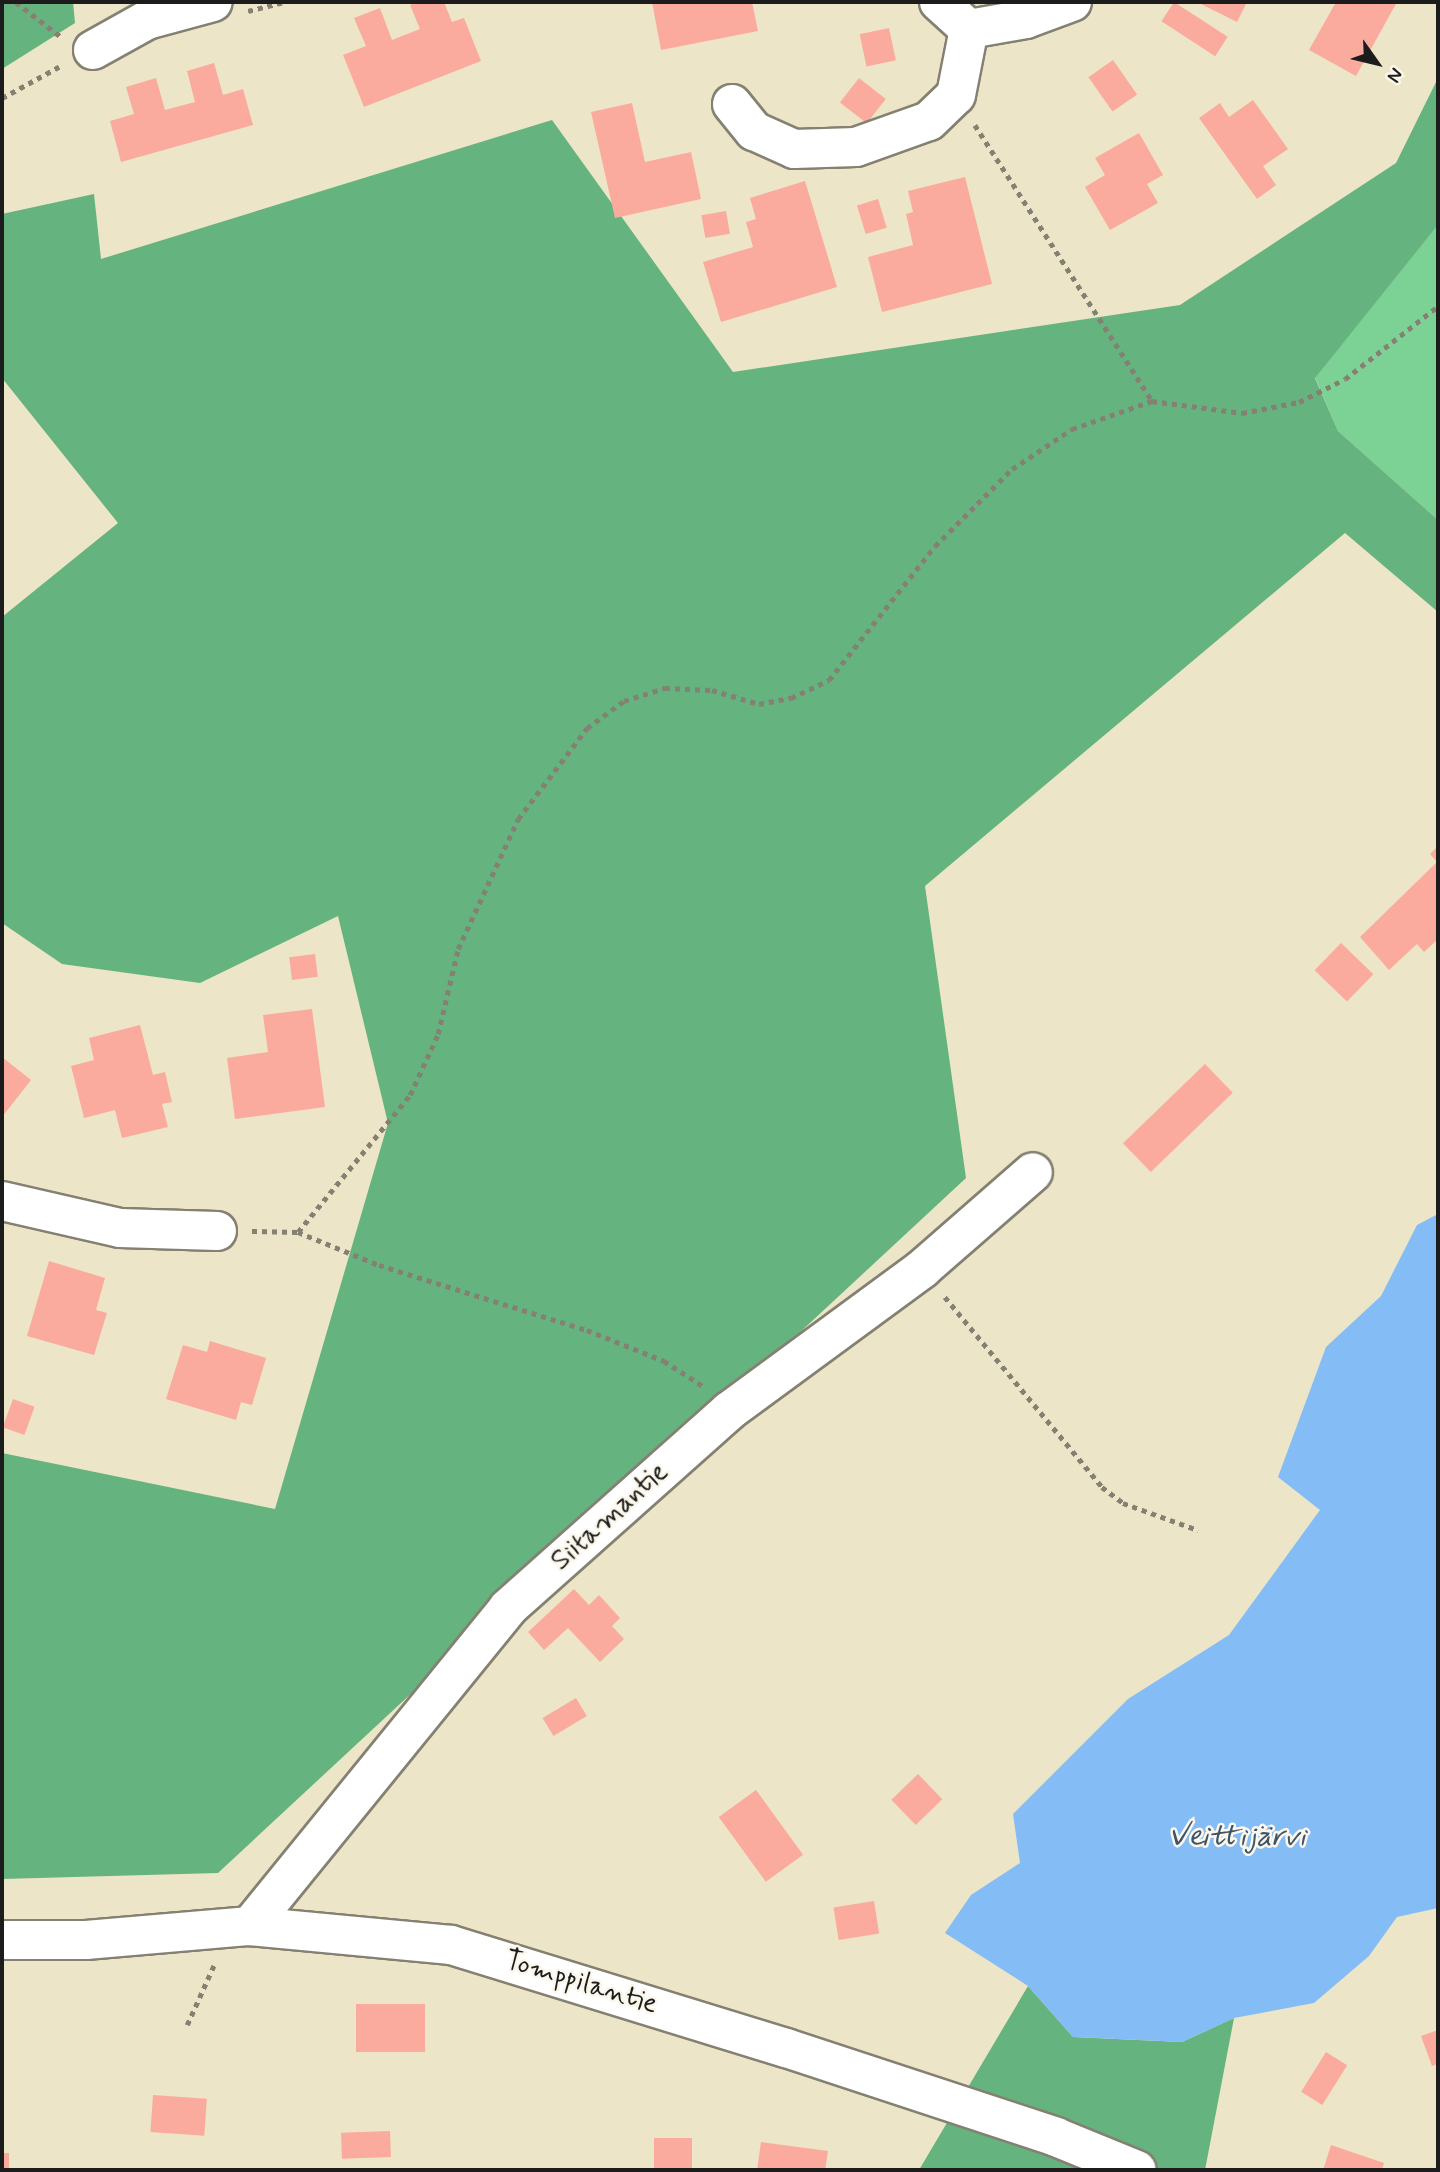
<!DOCTYPE html>
<meta charset="utf-8">
<style>
body{margin:0}
#map{position:relative;width:1440px;height:2172px;overflow:hidden;background:#ede5c7;font-family:Mynerve,sans-serif}
div>[style]{position:absolute}
.green>*{inset:0;background:#7cd194}
.forest>*{inset:0;background:#65b37e}
.water>*{inset:0;background:#84bcf5}
.building>*{inset:0;background:#faab9e;transform-origin:0 0}
.path>*{height:4.5px;margin-top:-2.25px;transform-origin:0;background:repeating-linear-gradient(90deg,#848072 0 5px,transparent 0 10px)}
.roads{filter:drop-shadow(2px 0 #848072) drop-shadow(-2px 0 #848072) drop-shadow(0 2px #848072) drop-shadow(0 -2px #848072)}
.minor>*{height:38px;margin:-19px;padding:0 19px;transform-origin:19px;border-radius:19px;background:#fff}
span{translate:-50% -50%;white-space:nowrap;text-align:center;line-height:1.15;-webkit-text-stroke:5px #fbf7ec;paint-order:stroke}
.street-label{font-size:28px;color:#1c1c1c}
.water-label{font-size:30px;color:#405468;font-style:italic}
.frame{position:absolute;inset:0;border:4px solid #1c1c1c;pointer-events:none}
.north{position:absolute;left:1342px;top:28px;width:70px;height:70px;-webkit-text-stroke:5px #fbf7ec;paint-order:stroke;rotate:124deg;font-size:19px;font-weight:700;line-height:28px;text-align:center;color:#1c1c1c}
.north::after{content:'';display:block;margin:auto;width:24px;height:32px;background:#1c1c1c;clip-path:polygon(50% 0,100% 100%,50% 72%,0 100%)}
</style>
<div id="map">
<div class="green">
<div style="clip-path:polygon(1438px 225px,1438px 520px,1338px 431px,1315px 377px)"></div>
</div>
<div class="forest">
<div style="clip-path:polygon(2px 2px,73px 2px,75px 23px,2px 69px)"></div>
<div style="clip-path:polygon(1438px 78px,1438px 225px,1315px 378px,1338px 431px,1438px 520px,1438px 612px,1345px 533px,925px 886px,966px 1178px,218px 1873px,2px 1879px,2px 1453px,275px 1509px,388px 1123px,338px 916px,200px 983px,62px 964px,2px 923px,2px 617px,118px 523px,2px 378px,2px 214px,94px 194px,101px 259px,552px 120px,733px 372px,1180px 305px,1396px 163px)"></div>
<div style="clip-path:polygon(1028px 1986px,1073px 2037px,1182px 2042px,1234px 2018px,1205px 2170px,919px 2170px)"></div>
</div>
<div class="water">
<div style="clip-path:polygon(1438px 1214px,1438px 1908px,1397px 1917px,1369px 1956px,1314px 2003px,1234px 2018px,1182px 2042px,1073px 2037px,1028px 1986px,945px 1933px,971px 1895px,1020px 1863px,1013px 1814px,1128px 1699px,1229px 1635px,1320px 1510px,1278px 1477px,1326px 1347px,1381px 1296px,1417px 1225px)"></div>
</div>
<div class="building">
<div style="clip-path:polygon(418px 2px,444px 2px,452px 22px,464px 18px,481px 61px,364px 107px,343px 55px,366px 46px,354px 18px,380px 8px,392px 40px,420px 29px,410px 5px)"></div>
<div style="clip-path:polygon(652px 2px,752px 2px,758px 31px,661px 50px)"></div>
<div style="left:1174px;top:2px;width:64px;height:23px;rotate:33deg"></div>
<div style="clip-path:polygon(1197px 2px,1247px 2px,1237px 22px)"></div>
<div style="clip-path:polygon(1336px 2px,1397px 2px,1356px 76px,1309px 50px)"></div>
<div style="left:889px;top:28px;width:33px;height:30px;rotate:78deg"></div>
<div style="left:1113px;top:60px;width:42px;height:30px;rotate:55deg"></div>
<div style="clip-path:polygon(214px 63px,223px 95px,243px 89px,253px 125px,121px 162px,110px 121px,134px 114px,126px 87px,156px 78px,165px 110px,195px 102px,187px 71px)"></div>
<div style="left:859px;top:78px;width:34px;height:31px;rotate:38deg"></div>
<div style="clip-path:polygon(1253px 100px,1288px 149px,1263px 166px,1276px 185px,1257px 199px,1199px 118px,1220px 103px,1229px 117px)"></div>
<div style="clip-path:polygon(632px 103px,645px 162px,691px 152px,701px 199px,615px 218px,591px 112px)"></div>
<div style="clip-path:polygon(1139px 133px,1163px 175px,1147px 184px,1158px 203px,1110px 230px,1085px 187px,1105px 175px,1095px 158px)"></div>
<div style="clip-path:polygon(965px 177px,992px 284px,882px 312px,868px 257px,913px 245px,906px 214px,913px 212px,908px 191px)"></div>
<div style="clip-path:polygon(805px 181px,837px 287px,721px 322px,703px 262px,753px 247px,746px 222px,756px 219px,750px 198px)"></div>
<div style="left:878px;top:199px;width:30px;height:22px;rotate:73deg"></div>
<div style="left:726px;top:211px;width:23px;height:25px;rotate:80deg"></div>
<div style="clip-path:polygon(1438px 846px,1438px 939px,1424px 952px,1417px 944px,1389px 970px,1360px 937px,1437px 862px,1430px 854px)"></div>
<div style="left:1341px;top:943px;width:45px;height:38px;rotate:44deg"></div>
<div style="left:315px;top:954px;width:23px;height:26px;rotate:83deg"></div>
<div style="clip-path:polygon(312px 1009px,325px 1107px,235px 1119px,227px 1058px,268px 1052px,263px 1015px)"></div>
<div style="clip-path:polygon(140px 1025px,153px 1075px,165px 1072px,172px 1102px,162px 1104px,168px 1127px,122px 1138px,115px 1110px,84px 1118px,71px 1066px,94px 1060px,89px 1038px)"></div>
<div style="clip-path:polygon(2px 1057px,31px 1080px,2px 1117px)"></div>
<div style="left:1205px;top:1064px;width:40px;height:114px;rotate:46deg"></div>
<div style="clip-path:polygon(49px 1261px,105px 1278px,96px 1310px,107px 1313px,94px 1355px,27px 1336px)"></div>
<div style="clip-path:polygon(210px 1341px,266px 1358px,252px 1405px,241px 1402px,236px 1420px,166px 1399px,183px 1345px,207px 1352px)"></div>
<div style="left:13px;top:1399px;width:23px;height:30px;rotate:20deg"></div>
<div style="clip-path:polygon(574px 1589px,589px 1605px,599px 1595px,620px 1618px,612px 1626px,624px 1639px,600px 1662px,568px 1628px,544px 1650px,528px 1632px)"></div>
<div style="left:576px;top:1698px;width:21px;height:39px;rotate:59deg"></div>
<div style="left:918px;top:1774px;width:35px;height:37px;rotate:46deg"></div>
<div style="left:756px;top:1790px;width:80px;height:46px;rotate:54deg"></div>
<div style="left:874px;top:1901px;width:33px;height:41px;rotate:81deg"></div>
<div style="left:356px;top:2004px;width:69px;height:48px"></div>
<div style="clip-path:polygon(1438px 2030px,1438px 2064px,1432px 2066px,1421px 2036px)"></div>
<div style="left:1326px;top:2052px;width:25px;height:47px;rotate:32deg"></div>
<div style="left:153px;top:2095px;width:54px;height:37px;rotate:4deg"></div>
<div style="left:390px;top:2131px;width:26px;height:49px;rotate:88deg"></div>
<div style="left:654px;top:2138px;width:38px;height:32px"></div>
<div style="clip-path:polygon(761px 2142px,828px 2151px,825px 2170px,757px 2170px)"></div>
<div style="clip-path:polygon(1331px 2145px,1384px 2163px,1382px 2170px,1323px 2170px)"></div>
<div style="left:2px;top:2153px;width:7px;height:17px"></div>
</div>
<div class="path">
<div style="left:16px;top:2px;width:56px;rotate:37.7deg"></div>
<div style="left:248px;top:11px;width:36px;rotate:-14deg"></div>
<div style="left:2px;top:98px;width:68px;rotate:-28.8deg"></div>
<div style="left:975px;top:125px;width:328px;rotate:57.3deg"></div>
<div style="left:252px;top:1231px;width:46px;rotate:1.2deg"></div>
<div style="left:298px;top:1232px;width:87px;rotate:22.2deg"></div>
<div style="left:379px;top:1265px;width:218px;rotate:17.4deg"></div>
<div style="left:587px;top:1330px;width:83px;rotate:21.9deg"></div>
<div style="left:664px;top:1361px;width:46px;rotate:32.7deg"></div>
<div style="left:298px;top:1232px;width:177px;rotate:-50.7deg"></div>
<div style="left:410px;top:1095px;width:67px;rotate:-65.3deg"></div>
<div style="left:438px;top:1034px;width:87px;rotate:-76.8deg"></div>
<div style="left:458px;top:949px;width:143px;rotate:-65.2deg"></div>
<div style="left:518px;top:819px;width:114px;rotate:-52.8deg"></div>
<div style="left:587px;top:728px;width:46px;rotate:-36.1deg"></div>
<div style="left:624px;top:701px;width:43px;rotate:-17.6deg"></div>
<div style="left:665px;top:688px;width:47px;rotate:2.4deg"></div>
<div style="left:712px;top:690px;width:49px;rotate:16.6deg"></div>
<div style="left:759px;top:704px;width:33px;rotate:-11deg"></div>
<div style="left:791px;top:698px;width:42px;rotate:-25.3deg"></div>
<div style="left:829px;top:680px;width:171px;rotate:-51.7deg"></div>
<div style="left:935px;top:546px;width:109px;rotate:-45deg"></div>
<div style="left:1012px;top:469px;width:72px;rotate:-33.7deg"></div>
<div style="left:1072px;top:429px;width:85px;rotate:-19.3deg"></div>
<div style="left:1152px;top:401px;width:91px;rotate:7.6deg"></div>
<div style="left:1242px;top:413px;width:58px;rotate:-10.9deg"></div>
<div style="left:1299px;top:402px;width:51px;rotate:-26.6deg"></div>
<div style="left:1345px;top:379px;width:118px;rotate:-38.1deg"></div>
<div style="left:945px;top:1297px;width:246px;rotate:50.4deg"></div>
<div style="left:1102px;top:1487px;width:26px;rotate:37deg"></div>
<div style="left:1123px;top:1503px;width:80px;rotate:19.8deg"></div>
<div style="left:187px;top:2025px;width:66px;rotate:-65.8deg"></div>
</div>
<div class="roads">
<div class="minor">
<div style="left:939px;top:2px;width:40px;rotate:42deg"></div>
<div style="left:969px;top:29px;width:58px;rotate:-10deg"></div>
<div style="left:1026px;top:19px;width:49px;rotate:-20.3deg"></div>
<div style="left:93px;top:50px;width:62px;rotate:-29.1deg"></div>
<div style="left:147px;top:20px;width:68px;rotate:-15.3deg"></div>
<div style="left:732px;top:104px;width:35px;rotate:51deg"></div>
<div style="left:754px;top:131px;width:44px;rotate:24.2deg"></div>
<div style="left:794px;top:149px;width:62px;rotate:-1.8deg"></div>
<div style="left:856px;top:147px;width:77px;rotate:-19.6deg"></div>
<div style="left:929px;top:121px;width:37px;rotate:-44deg"></div>
<div style="left:956px;top:95px;width:67px;rotate:-78.9deg"></div>
<div style="left:2px;top:1201px;width:121px;rotate:12.9deg"></div>
<div style="left:120px;top:1228px;width:97px;rotate:1.8deg"></div>
<div style="left:250px;top:1926px;width:409px;rotate:-50.9deg"></div>
<div style="left:508px;top:1608px;width:296px;rotate:-41.7deg"></div>
<div style="left:729px;top:1411px;width:240px;rotate:-36.3deg"></div>
<div style="left:922px;top:1269px;width:147px;rotate:-41.1deg"></div>
<div style="left:2px;top:1940px;width:84px"></div>
<div style="left:86px;top:1940px;width:165px;rotate:-4.9deg"></div>
<div style="left:250px;top:1926px;width:202px;rotate:5.4deg"></div>
<div style="left:451px;top:1945px;width:350px;rotate:17.1deg"></div>
<div style="left:786px;top:2048px;width:284px;rotate:18.2deg"></div>
<div style="left:1056px;top:2137px;width:87px;rotate:22.2deg"></div>
</div>
</div>
<div class="street-label">
<span style="left:610px;top:1517px;rotate:-42deg">Siitamantie</span>
<span style="left:581px;top:1983px;rotate:17deg">Tomppilantie</span>
</div>
<div class="water-label">
<span style="left:1237px;top:1837px">Veittijärvi</span>
</div>
<div class="frame"></div>
<div class="north">N</div>
</div>
